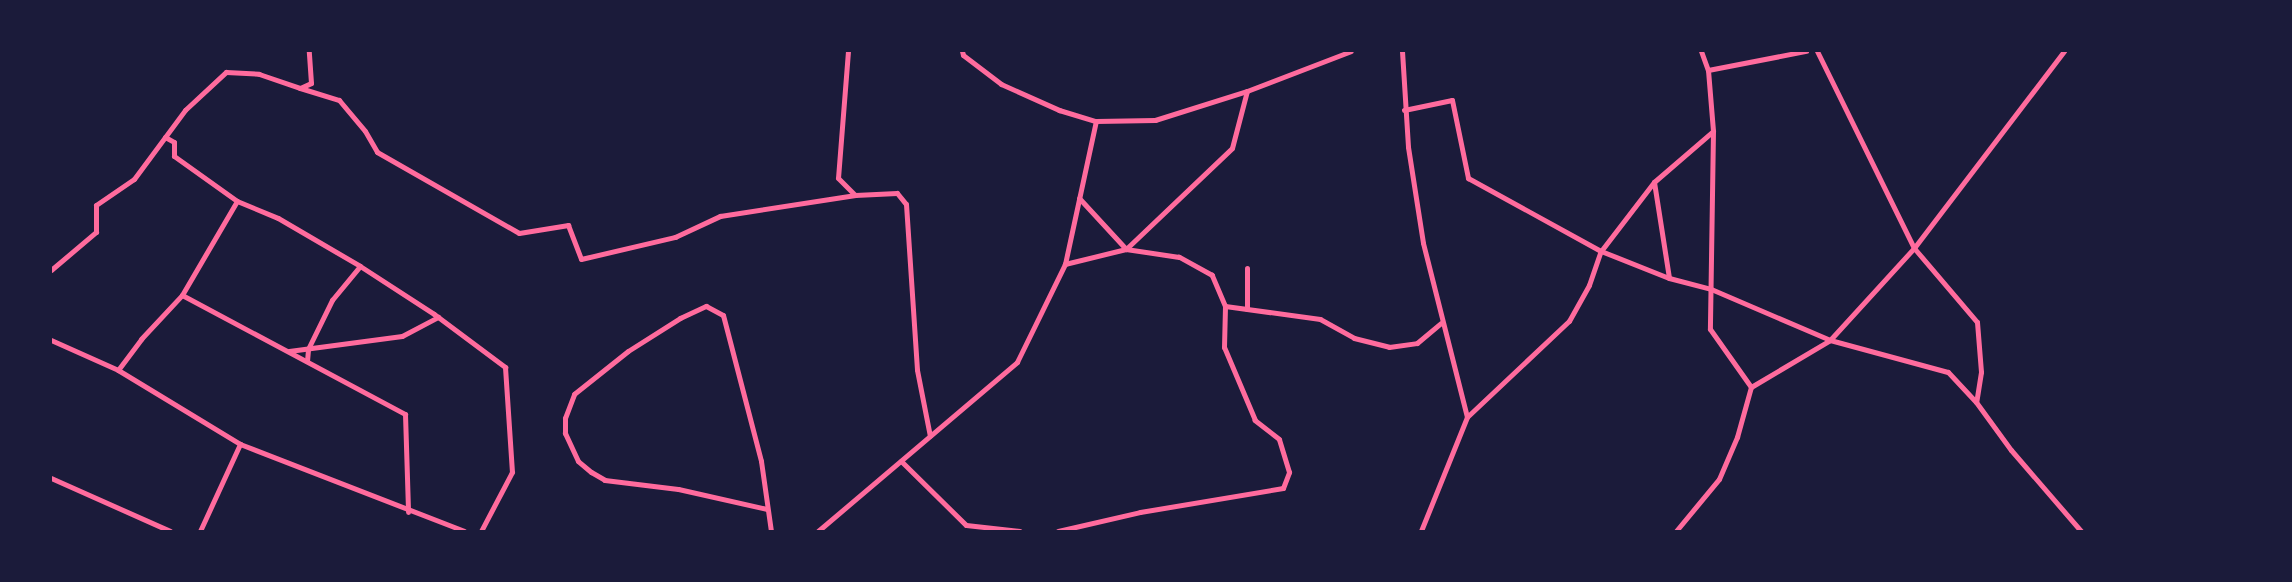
<!DOCTYPE html>
<style>
body{margin:0}
#map{position:relative;width:2292px;height:582px;overflow:hidden;background:#1b1b3a;font-family:Inter,sans-serif}
div>[style]{position:absolute}
.minor>*{height:5px;margin:-2.5px;padding:0 2.5px;transform-origin:2.5px;border-radius:2.5px;background:#ff6b9d}
span{translate:-50% -50%;white-space:nowrap;text-align:center;line-height:1.15;-webkit-text-stroke:7px #1b1b3a;paint-order:stroke}
.frame{position:absolute;inset:0;border:52px solid #1b1b3a;pointer-events:none}
</style>
<div id="map">
<div class="minor">
<div style="left:848px;top:51px;width:127px;rotate:94.5deg"></div>
<div style="left:838px;top:178px;width:24px;rotate:45deg"></div>
<div style="left:855px;top:195px;width:42px;rotate:-2.7deg"></div>
<div style="left:897px;top:193px;width:14px;rotate:51deg"></div>
<div style="left:906px;top:204px;width:166px;rotate:86.2deg"></div>
<div style="left:917px;top:370px;width:67px;rotate:78.9deg"></div>
<div style="left:962px;top:51px;width:4px;rotate:76deg"></div>
<div style="left:963px;top:55px;width:48px;rotate:37.3deg"></div>
<div style="left:1001px;top:84px;width:64px;rotate:24.1deg"></div>
<div style="left:1059px;top:110px;width:39px;rotate:17deg"></div>
<div style="left:1096px;top:121px;width:59px;rotate:-1deg"></div>
<div style="left:1155px;top:120px;width:96px;rotate:-17.5deg"></div>
<div style="left:1247px;top:91px;width:111px;rotate:-21deg"></div>
<div style="left:1402px;top:51px;width:96px;rotate:86.4deg"></div>
<div style="left:1408px;top:147px;width:97px;rotate:81.1deg"></div>
<div style="left:1423px;top:243px;width:179px;rotate:75.8deg"></div>
<div style="left:1467px;top:417px;width:123px;rotate:112deg"></div>
<div style="left:1701px;top:51px;width:20px;rotate:70deg"></div>
<div style="left:1708px;top:70px;width:100px;rotate:-11deg"></div>
<div style="left:1817px;top:51px;width:220px;rotate:63.8deg"></div>
<div style="left:1914px;top:248px;width:248px;rotate:-52.7deg"></div>
<div style="left:1708px;top:70px;width:61px;rotate:85.3deg"></div>
<div style="left:1713px;top:131px;width:198px;rotate:90.9deg"></div>
<div style="left:1710px;top:329px;width:71px;rotate:54.7deg"></div>
<div style="left:300px;top:88px;width:41px;rotate:17.1deg"></div>
<div style="left:339px;top:100px;width:40px;rotate:50deg"></div>
<div style="left:365px;top:131px;width:24px;rotate:60deg"></div>
<div style="left:377px;top:152px;width:163px;rotate:29.7deg"></div>
<div style="left:519px;top:233px;width:50px;rotate:-9.3deg"></div>
<div style="left:568px;top:225px;width:36px;rotate:69deg"></div>
<div style="left:581px;top:259px;width:97px;rotate:-13.2deg"></div>
<div style="left:675px;top:237px;width:50px;rotate:-25deg"></div>
<div style="left:720px;top:216px;width:137px;rotate:-8.8deg"></div>
<div style="left:1404px;top:110px;width:49px;rotate:-11.8deg"></div>
<div style="left:1452px;top:100px;width:80px;rotate:78.4deg"></div>
<div style="left:1468px;top:178px;width:152px;rotate:28.8deg"></div>
<div style="left:1601px;top:251px;width:73px;rotate:21.7deg"></div>
<div style="left:1669px;top:278px;width:43px;rotate:14.7deg"></div>
<div style="left:1711px;top:289px;width:129px;rotate:23.2deg"></div>
<div style="left:1830px;top:340px;width:125px;rotate:-47.6deg"></div>
<div style="left:1914px;top:248px;width:97px;rotate:49.6deg"></div>
<div style="left:1977px;top:322px;width:50px;rotate:85.4deg"></div>
<div style="left:1981px;top:372px;width:30px;rotate:99deg"></div>
<div style="left:165px;top:137px;width:10px;rotate:29deg"></div>
<div style="left:174px;top:142px;width:14px;rotate:90deg"></div>
<div style="left:174px;top:156px;width:77px;rotate:35.5deg"></div>
<div style="left:237px;top:201px;width:44px;rotate:22.5deg"></div>
<div style="left:278px;top:218px;width:95px;rotate:30.3deg"></div>
<div style="left:360px;top:266px;width:88px;rotate:33deg"></div>
<div style="left:434px;top:314px;width:89px;rotate:36.7deg"></div>
<div style="left:505px;top:367px;width:105px;rotate:86.2deg"></div>
<div style="left:512px;top:472px;width:67px;rotate:117.7deg"></div>
<div style="left:1654px;top:182px;width:97px;rotate:81.1deg"></div>
<div style="left:1079px;top:198px;width:69px;rotate:47.3deg"></div>
<div style="left:1126px;top:249px;width:146px;rotate:-43.6deg"></div>
<div style="left:1232px;top:148px;width:59px;rotate:-75.3deg"></div>
<div style="left:1247px;top:268px;width:41px;rotate:90deg"></div>
<div style="left:51px;top:270px;width:59px;rotate:-40.2deg"></div>
<div style="left:96px;top:232px;width:27px;rotate:-90deg"></div>
<div style="left:96px;top:205px;width:46px;rotate:-34.4deg"></div>
<div style="left:134px;top:179px;width:86px;rotate:-53.5deg"></div>
<div style="left:185px;top:110px;width:56px;rotate:-42.8deg"></div>
<div style="left:226px;top:72px;width:33px;rotate:3deg"></div>
<div style="left:259px;top:74px;width:43px;rotate:18.9deg"></div>
<div style="left:300px;top:88px;width:12px;rotate:-24deg"></div>
<div style="left:311px;top:83px;width:32px;rotate:-94deg"></div>
<div style="left:182px;top:295px;width:253px;rotate:28.1deg"></div>
<div style="left:405px;top:414px;width:98px;rotate:88.2deg"></div>
<div style="left:1225px;top:306px;width:96px;rotate:7.8deg"></div>
<div style="left:1320px;top:319px;width:39px;rotate:29deg"></div>
<div style="left:1354px;top:338px;width:36px;rotate:14deg"></div>
<div style="left:1389px;top:347px;width:28px;rotate:-8deg"></div>
<div style="left:1417px;top:343px;width:31px;rotate:-40deg"></div>
<div style="left:51px;top:340px;width:73px;rotate:24.1deg"></div>
<div style="left:118px;top:370px;width:143px;rotate:31.2deg"></div>
<div style="left:240px;top:444px;width:240px;rotate:21.2deg"></div>
<div style="left:289px;top:351px;width:114px;rotate:-7.6deg"></div>
<div style="left:402px;top:336px;width:41px;rotate:-27.8deg"></div>
<div style="left:307px;top:361px;width:12px;rotate:-85deg"></div>
<div style="left:308px;top:349px;width:55px;rotate:-63.9deg"></div>
<div style="left:332px;top:300px;width:44px;rotate:-50.5deg"></div>
<div style="left:118px;top:370px;width:39px;rotate:-53deg"></div>
<div style="left:141px;top:339px;width:60px;rotate:-47deg"></div>
<div style="left:182px;top:295px;width:109px;rotate:-59.7deg"></div>
<div style="left:1467px;top:417px;width:140px;rotate:-43.3deg"></div>
<div style="left:1569px;top:321px;width:41px;rotate:-60.9deg"></div>
<div style="left:1589px;top:285px;width:36px;rotate:-71deg"></div>
<div style="left:1601px;top:251px;width:87px;rotate:-52.5deg"></div>
<div style="left:1654px;top:182px;width:78px;rotate:-40.8deg"></div>
<div style="left:901px;top:461px;width:91px;rotate:44.6deg"></div>
<div style="left:966px;top:525px;width:54px;rotate:6.3deg"></div>
<div style="left:51px;top:478px;width:130px;rotate:24deg"></div>
<div style="left:767px;top:509px;width:91px;rotate:-167.3deg"></div>
<div style="left:678px;top:489px;width:74px;rotate:-173deg"></div>
<div style="left:605px;top:480px;width:16px;rotate:-150deg"></div>
<div style="left:591px;top:472px;width:17px;rotate:-140deg"></div>
<div style="left:578px;top:461px;width:31px;rotate:-115deg"></div>
<div style="left:565px;top:433px;width:15px;rotate:-90deg"></div>
<div style="left:565px;top:418px;width:26px;rotate:-69deg"></div>
<div style="left:574px;top:394px;width:69px;rotate:-38.5deg"></div>
<div style="left:628px;top:351px;width:62px;rotate:-32.4deg"></div>
<div style="left:680px;top:318px;width:29px;rotate:-25deg"></div>
<div style="left:706px;top:306px;width:19px;rotate:28deg"></div>
<div style="left:723px;top:315px;width:151px;rotate:75.4deg"></div>
<div style="left:761px;top:461px;width:71px;rotate:81.9deg"></div>
<div style="left:200px;top:531px;width:96px;rotate:-65.3deg"></div>
<div style="left:818px;top:531px;width:261px;rotate:-40.3deg"></div>
<div style="left:1017px;top:362px;width:109px;rotate:-63.9deg"></div>
<div style="left:1065px;top:264px;width:146px;rotate:-77.8deg"></div>
<div style="left:1058px;top:531px;width:84px;rotate:-13deg"></div>
<div style="left:1140px;top:512px;width:145px;rotate:-9.5deg"></div>
<div style="left:1283px;top:488px;width:17px;rotate:-69deg"></div>
<div style="left:1289px;top:472px;width:34px;rotate:-107deg"></div>
<div style="left:1279px;top:439px;width:31px;rotate:-142deg"></div>
<div style="left:1255px;top:420px;width:79px;rotate:-113deg"></div>
<div style="left:1224px;top:347px;width:41px;rotate:-88.6deg"></div>
<div style="left:1225px;top:306px;width:34px;rotate:-113deg"></div>
<div style="left:1212px;top:275px;width:38px;rotate:-151deg"></div>
<div style="left:1179px;top:257px;width:54px;rotate:-171.4deg"></div>
<div style="left:1126px;top:249px;width:63px;rotate:166.2deg"></div>
<div style="left:1676px;top:531px;width:67px;rotate:-50.4deg"></div>
<div style="left:1719px;top:479px;width:46px;rotate:-66.8deg"></div>
<div style="left:1737px;top:437px;width:52px;rotate:-74.4deg"></div>
<div style="left:1751px;top:387px;width:92px;rotate:-30.7deg"></div>
<div style="left:1830px;top:340px;width:122px;rotate:15.2deg"></div>
<div style="left:1948px;top:372px;width:41px;rotate:47deg"></div>
<div style="left:1976px;top:402px;width:59px;rotate:53.9deg"></div>
<div style="left:2011px;top:450px;width:107px;rotate:49.2deg"></div>
</div>
<div class="frame"></div>
</div>
